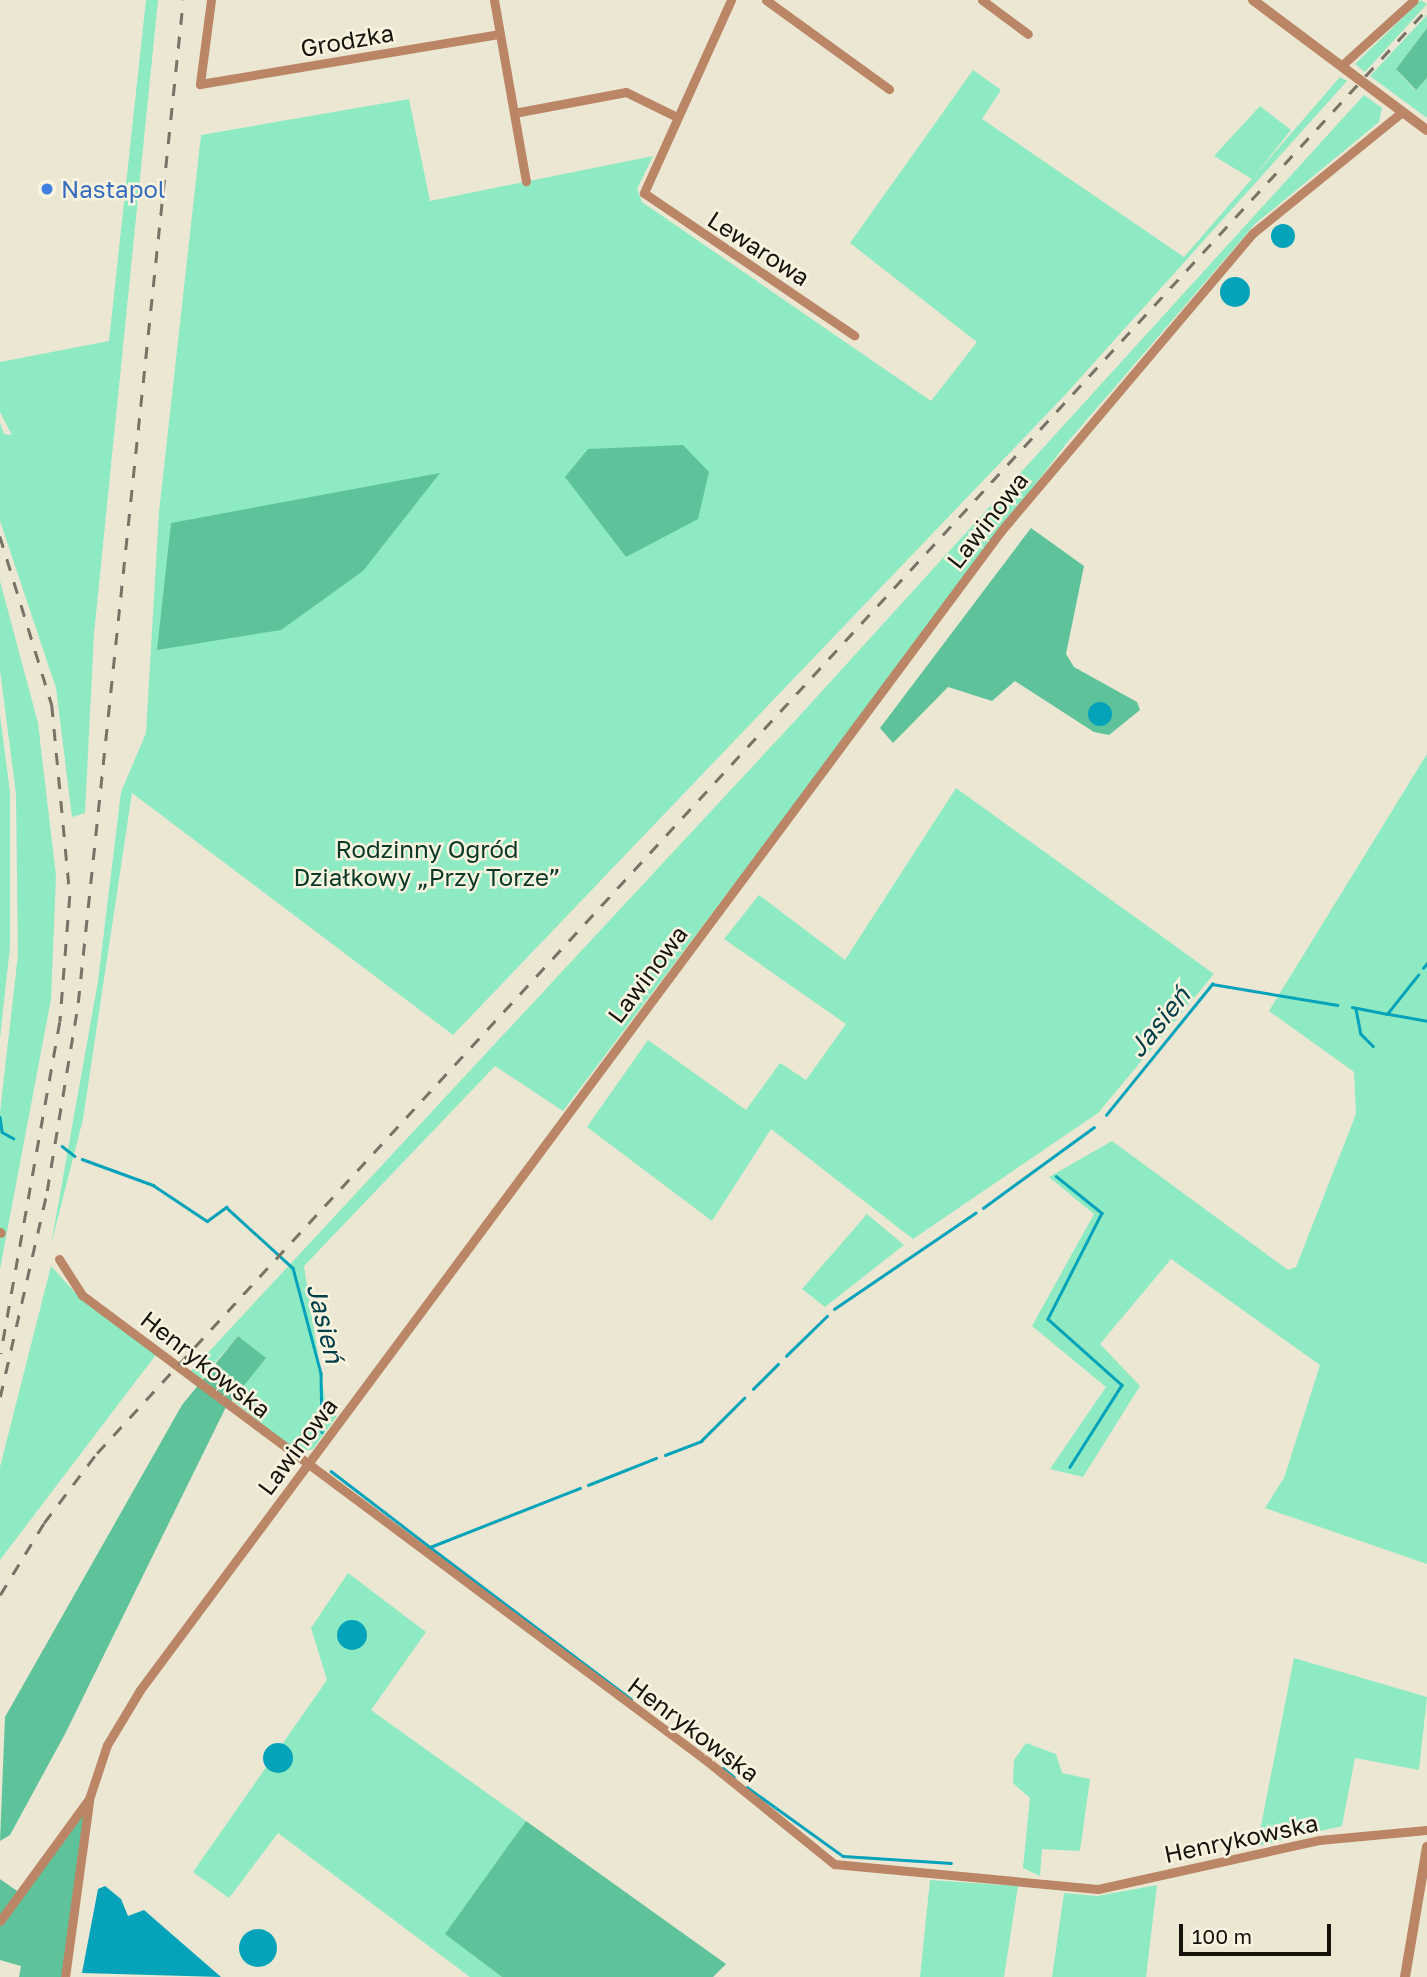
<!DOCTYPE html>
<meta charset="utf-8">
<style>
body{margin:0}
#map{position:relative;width:1427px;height:1977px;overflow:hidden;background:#ece7d3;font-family:"Golos Text",sans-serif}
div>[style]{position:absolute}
.green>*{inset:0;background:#8eeac2}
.forest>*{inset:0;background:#5ec39a}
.water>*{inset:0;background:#04a3ba}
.round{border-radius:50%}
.stream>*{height:2.5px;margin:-1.25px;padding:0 1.25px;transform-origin:1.25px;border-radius:1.25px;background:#04a3ba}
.minor>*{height:9px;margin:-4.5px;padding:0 4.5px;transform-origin:4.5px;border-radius:4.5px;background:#ba8666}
.tertiary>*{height:10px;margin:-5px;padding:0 5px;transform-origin:5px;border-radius:5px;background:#ba8666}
.rail>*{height:2.5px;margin-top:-1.25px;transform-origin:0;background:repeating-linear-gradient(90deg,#777366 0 12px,transparent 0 24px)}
.dots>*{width:19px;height:19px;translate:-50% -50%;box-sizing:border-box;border:4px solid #f9f4e0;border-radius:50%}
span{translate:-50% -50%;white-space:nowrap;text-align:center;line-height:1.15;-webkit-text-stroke:5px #f9f4e0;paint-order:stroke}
.street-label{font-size:24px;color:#15130c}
.shop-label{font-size:24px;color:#366cbe}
.left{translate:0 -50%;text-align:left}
.park-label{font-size:24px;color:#093827}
.water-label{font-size:26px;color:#05404a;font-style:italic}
.scale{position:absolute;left:1179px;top:1924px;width:152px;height:32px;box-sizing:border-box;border:4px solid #15130c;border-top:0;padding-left:9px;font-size:21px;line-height:24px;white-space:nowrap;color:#15130c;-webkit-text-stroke:5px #f9f4e0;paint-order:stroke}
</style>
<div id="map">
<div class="green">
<div style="clip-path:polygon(146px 0,158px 0,94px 634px,85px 813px,72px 817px,56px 688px,0 521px,0 423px,4px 434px,12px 435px,0 412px,0 362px,109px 341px)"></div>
<div style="clip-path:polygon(1421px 0,1427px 4px,1365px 72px,1355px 64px)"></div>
<div style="clip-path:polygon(1427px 15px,1427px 28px,1396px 69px,1415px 90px,1427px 78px,1427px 118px,1370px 76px)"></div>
<div style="clip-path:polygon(973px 70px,1001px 90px,982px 119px,1184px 257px,1340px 77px,1347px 81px,1065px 395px,453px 1035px,132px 793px,83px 1119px,51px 1245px,98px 981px,121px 792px,146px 733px,159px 512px,201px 135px,409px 99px,430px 201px,653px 156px,637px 189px,642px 202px,931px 401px,977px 342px,850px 243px)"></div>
<div style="clip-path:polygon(1364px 95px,1382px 108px,1379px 122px,1255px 224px,1066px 444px,563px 1111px,495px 1066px,304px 1266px,327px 1412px,337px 1416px,313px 1449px,298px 1453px,232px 1400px,265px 1358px,238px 1336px,200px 1380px,190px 1372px,793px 723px)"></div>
<div style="clip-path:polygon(1260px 106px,1291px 130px,1252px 179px,1214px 156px)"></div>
<div style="clip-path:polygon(0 581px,38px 723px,56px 876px,51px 999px,0 1269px,0 1112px,18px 955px,16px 794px,0 670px)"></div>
<div style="clip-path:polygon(0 715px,10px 792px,10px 947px,0 1038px)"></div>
<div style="clip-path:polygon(1427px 754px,1427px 1564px,1265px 1508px,1284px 1478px,1320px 1365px,1171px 1259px,1100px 1344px,1140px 1386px,1083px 1477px,1050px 1469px,1106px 1387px,1032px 1326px,1094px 1214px,1049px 1177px,1112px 1141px,1288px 1270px,1296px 1267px,1356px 1114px,1354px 1072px,1269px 1011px)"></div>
<div style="clip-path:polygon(956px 788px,1214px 974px,1098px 1113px,913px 1239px,771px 1129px,712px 1221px,587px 1127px,648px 1040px,746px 1110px,780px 1063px,806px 1080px,846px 1024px,724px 939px,759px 895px,845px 960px)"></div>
<div style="clip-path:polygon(867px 1214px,904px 1245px,825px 1307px,802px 1289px)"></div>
<div style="clip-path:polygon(51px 1266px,79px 1297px,158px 1352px,0 1560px,0 1467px)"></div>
<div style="clip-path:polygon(348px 1573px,426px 1632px,371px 1710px,526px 1821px,446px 1934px,502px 1977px,470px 1977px,278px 1833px,229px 1898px,193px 1872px,327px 1680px,311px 1628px)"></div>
<div style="clip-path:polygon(1294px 1658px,1427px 1697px,1419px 1770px,1355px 1758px,1342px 1826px,1257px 1846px)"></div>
<div style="clip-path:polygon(1026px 1743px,1056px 1754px,1062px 1773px,1090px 1779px,1080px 1851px,1042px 1849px,1040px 1876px,1023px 1868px,1030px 1798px,1013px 1783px,1014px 1760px)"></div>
<div style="clip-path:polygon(930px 1880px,1018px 1886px,1004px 1977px,920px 1977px)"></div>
<div style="clip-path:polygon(1157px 1885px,1146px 1977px,1052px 1977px,1064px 1893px,1097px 1896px)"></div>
</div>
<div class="forest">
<div style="clip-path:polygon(1427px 28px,1427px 78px,1416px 90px,1396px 69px)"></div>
<div style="clip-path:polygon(683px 445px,709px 472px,698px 519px,626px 557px,565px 477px,588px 449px)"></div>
<div style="clip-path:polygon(440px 473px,363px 571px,281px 630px,157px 650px,171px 523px)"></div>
<div style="clip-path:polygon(1031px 528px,1084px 566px,1066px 654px,1074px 667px,1137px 702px,1140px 710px,1109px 735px,1094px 732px,1015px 681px,992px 701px,948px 687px,893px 743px,880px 728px)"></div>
<div style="clip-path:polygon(238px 1336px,266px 1358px,225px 1409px,65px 1734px,10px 1835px,0 1841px,5px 1717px,182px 1405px)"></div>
<div style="clip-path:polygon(89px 1799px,65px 1977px,19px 1977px,21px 1966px,0 1960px,0 1879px,20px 1893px)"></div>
<div style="clip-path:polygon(526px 1821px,726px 1964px,713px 1977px,502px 1977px,445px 1934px)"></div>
</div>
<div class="water">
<div class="round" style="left:1271px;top:224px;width:24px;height:24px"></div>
<div class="round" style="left:1220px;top:277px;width:30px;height:30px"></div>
<div class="round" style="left:1088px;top:702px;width:24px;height:24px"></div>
<div class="round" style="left:337px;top:1620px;width:30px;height:30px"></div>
<div class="round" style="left:263px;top:1743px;width:30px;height:30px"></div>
<div style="clip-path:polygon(105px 1886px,121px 1899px,128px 1916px,144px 1910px,221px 1977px,82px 1973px,98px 1889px)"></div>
<div class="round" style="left:239px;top:1929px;width:38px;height:38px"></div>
</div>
<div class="stream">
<div style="left:1423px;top:968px;width:6px;rotate:-51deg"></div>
<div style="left:1352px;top:1007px;width:36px;rotate:11deg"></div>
<div style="left:1387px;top:1014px;width:50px;rotate:-51.5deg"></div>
<div style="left:1356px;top:1009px;width:25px;rotate:79deg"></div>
<div style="left:1361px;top:1034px;width:17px;rotate:45deg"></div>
<div style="left:1389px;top:1014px;width:39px;rotate:10deg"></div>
<div style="left:1106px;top:1115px;width:169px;rotate:-51deg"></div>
<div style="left:1212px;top:984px;width:127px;rotate:9.5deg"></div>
<div style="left:0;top:1117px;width:15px;rotate:82deg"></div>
<div style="left:2px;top:1132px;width:13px;rotate:29deg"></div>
<div style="left:62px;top:1146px;width:16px;rotate:38deg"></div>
<div style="left:82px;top:1159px;width:76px;rotate:20.1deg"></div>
<div style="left:153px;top:1185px;width:65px;rotate:33.7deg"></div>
<div style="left:207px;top:1221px;width:24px;rotate:-36deg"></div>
<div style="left:226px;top:1207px;width:91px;rotate:42.3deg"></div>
<div style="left:293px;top:1268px;width:109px;rotate:75.1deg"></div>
<div style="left:321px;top:1373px;width:59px;rotate:89deg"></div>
<div style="left:1056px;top:1176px;width:59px;rotate:38.8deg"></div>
<div style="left:1102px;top:1213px;width:119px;rotate:117deg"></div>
<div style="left:1048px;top:1319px;width:99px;rotate:41.7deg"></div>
<div style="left:1122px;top:1385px;width:97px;rotate:122.4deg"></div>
<div style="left:983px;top:1208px;width:137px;rotate:-36.1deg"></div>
<div style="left:834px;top:1309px;width:171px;rotate:-34.2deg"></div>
<div style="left:786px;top:1356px;width:57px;rotate:-44.3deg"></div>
<div style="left:753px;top:1389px;width:35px;rotate:-45deg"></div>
<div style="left:665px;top:1455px;width:39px;rotate:-21deg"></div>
<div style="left:701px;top:1441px;width:61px;rotate:-45deg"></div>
<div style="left:331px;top:1471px;width:125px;rotate:37.5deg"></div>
<div style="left:430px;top:1547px;width:161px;rotate:-21.5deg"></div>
<div style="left:588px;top:1485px;width:73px;rotate:-21.7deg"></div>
<div style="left:430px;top:1547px;width:252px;rotate:37.1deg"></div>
<div style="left:723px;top:1768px;width:14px;rotate:39deg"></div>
<div style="left:747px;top:1787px;width:118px;rotate:35.7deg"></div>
<div style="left:843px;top:1856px;width:108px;rotate:3.7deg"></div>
</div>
<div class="minor">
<div style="left:211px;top:0;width:85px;rotate:97.5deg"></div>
<div style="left:200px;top:84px;width:304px;rotate:-9.5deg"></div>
<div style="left:494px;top:0;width:184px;rotate:80deg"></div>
<div style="left:731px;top:0;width:212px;rotate:114.3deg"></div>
<div style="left:644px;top:193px;width:254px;rotate:34.1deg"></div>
<div style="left:766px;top:0;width:152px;rotate:35.9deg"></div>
<div style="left:982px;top:0;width:57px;rotate:36.5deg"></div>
<div style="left:1341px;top:66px;width:98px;rotate:-42.1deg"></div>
<div style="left:514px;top:113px;width:114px;rotate:-10.6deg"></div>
<div style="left:626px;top:92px;width:55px;rotate:26.1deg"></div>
<div style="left:0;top:1232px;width:1px;rotate:45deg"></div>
<div style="left:59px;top:1259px;width:43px;rotate:57.4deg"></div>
<div style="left:82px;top:1295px;width:780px;rotate:36.71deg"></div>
<div style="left:707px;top:1761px;width:164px;rotate:39deg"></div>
<div style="left:834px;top:1864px;width:265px;rotate:5.4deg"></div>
<div style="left:1098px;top:1889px;width:226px;rotate:-12.5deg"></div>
<div style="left:1319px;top:1840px;width:108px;rotate:-5.3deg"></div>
<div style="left:0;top:1921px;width:151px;rotate:-53.9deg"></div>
<div style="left:89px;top:1799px;width:57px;rotate:-71.6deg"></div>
<div style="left:107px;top:1745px;width:64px;rotate:-59deg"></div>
<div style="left:140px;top:1690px;width:1444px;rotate:-53.39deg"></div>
<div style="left:1001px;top:531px;width:390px;rotate:-49.8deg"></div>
<div style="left:1253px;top:233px;width:192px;rotate:-39.1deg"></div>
<div style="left:65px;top:1977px;width:178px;rotate:-82.2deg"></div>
</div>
<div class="tertiary">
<div style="left:1253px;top:0;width:217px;rotate:36.8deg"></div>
<div style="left:1405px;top:1977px;width:132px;rotate:-80.4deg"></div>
</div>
<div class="rail">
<div style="left:0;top:536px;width:177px;rotate:72.9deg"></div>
<div style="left:52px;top:705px;width:192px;rotate:84.6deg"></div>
<div style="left:70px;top:896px;width:126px;rotate:94.5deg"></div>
<div style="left:60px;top:1022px;width:337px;rotate:100.1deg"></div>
<div style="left:0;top:1397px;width:211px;rotate:-77.1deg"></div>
<div style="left:47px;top:1191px;width:191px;rotate:-80.6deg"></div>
<div style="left:78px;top:1003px;width:1008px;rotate:-84.02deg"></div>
<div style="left:0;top:1595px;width:84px;rotate:-58.6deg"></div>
<div style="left:44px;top:1523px;width:88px;rotate:-52.9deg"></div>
<div style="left:97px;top:1453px;width:1963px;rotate:-47.35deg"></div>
</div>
<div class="dots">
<div style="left:47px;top:189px;background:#3f7fe0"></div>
</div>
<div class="street-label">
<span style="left:347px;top:40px;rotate:-10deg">Grodzka</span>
<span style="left:759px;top:248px;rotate:33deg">Lewarowa</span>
<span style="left:987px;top:520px;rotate:-52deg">Lawinowa</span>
<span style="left:647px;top:974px;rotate:-53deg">Lawinowa</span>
<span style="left:206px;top:1364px;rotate:38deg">Henrykowska</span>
<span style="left:297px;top:1446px;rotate:-53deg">Lawinowa</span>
<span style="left:694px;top:1729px;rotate:37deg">Henrykowska</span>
<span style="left:1241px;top:1838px;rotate:-12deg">Henrykowska</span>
</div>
<div class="shop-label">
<span class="left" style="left:61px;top:189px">Nastapol</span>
</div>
<div class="park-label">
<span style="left:427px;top:863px">Rodzinny Ogród<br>Działkowy „Przy Torze”</span>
</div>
<div class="water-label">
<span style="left:1159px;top:1022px;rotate:-51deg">Jasień</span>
<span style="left:325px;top:1323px;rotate:76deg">Jasień</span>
</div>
<div class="scale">100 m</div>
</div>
